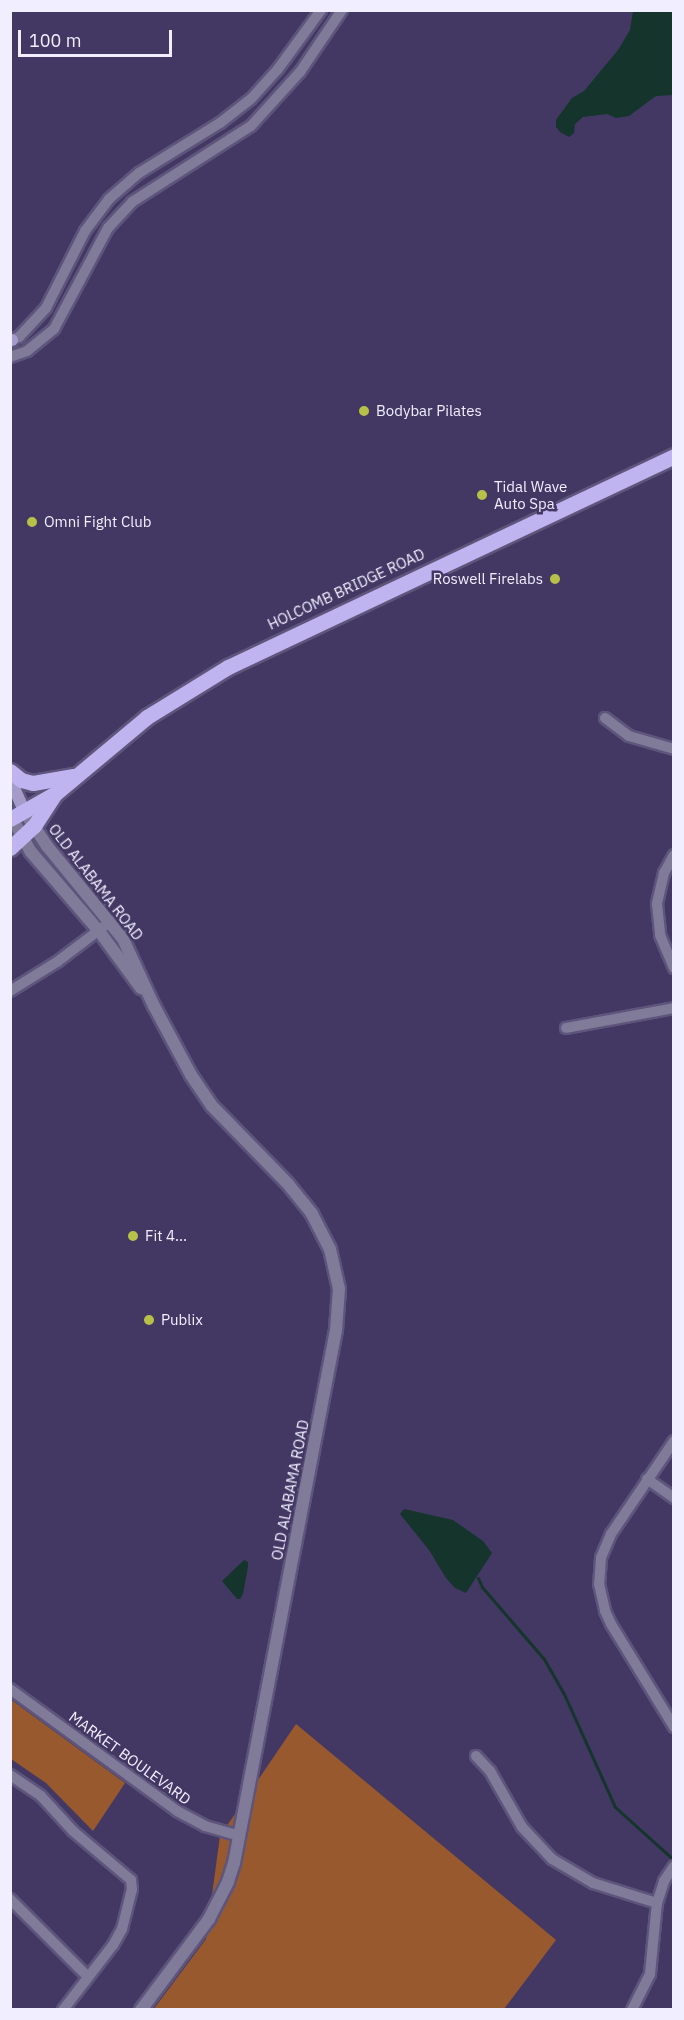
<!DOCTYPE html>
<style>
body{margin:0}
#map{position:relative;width:684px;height:2020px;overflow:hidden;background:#423863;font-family:"IBM Plex Sans",sans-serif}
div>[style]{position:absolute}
.forest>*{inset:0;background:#98592e}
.water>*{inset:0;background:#15352c}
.stream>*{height:3px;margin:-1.5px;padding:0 1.5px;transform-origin:1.5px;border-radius:1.5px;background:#15352c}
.roads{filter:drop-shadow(2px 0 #5e557c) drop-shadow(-2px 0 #5e557c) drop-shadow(0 2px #5e557c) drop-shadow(0 -2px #5e557c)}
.minor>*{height:10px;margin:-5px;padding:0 5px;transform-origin:5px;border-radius:5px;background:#807b99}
.tertiary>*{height:12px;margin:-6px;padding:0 6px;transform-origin:6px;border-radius:6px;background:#807b99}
.secondary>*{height:12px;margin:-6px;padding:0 6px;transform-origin:6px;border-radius:6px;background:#a49bca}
.primary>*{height:15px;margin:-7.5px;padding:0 7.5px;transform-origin:7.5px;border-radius:7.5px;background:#bfb3f0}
.dots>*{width:16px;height:16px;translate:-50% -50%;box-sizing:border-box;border:3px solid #423863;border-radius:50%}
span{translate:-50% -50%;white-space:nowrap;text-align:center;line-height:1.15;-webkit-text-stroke:5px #423863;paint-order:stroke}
.poi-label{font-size:15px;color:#f1efff}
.left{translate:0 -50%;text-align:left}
.right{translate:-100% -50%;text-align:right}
.street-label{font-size:15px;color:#f1efff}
.frame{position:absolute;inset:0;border:12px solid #f1efff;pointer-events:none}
.scale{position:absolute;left:18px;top:30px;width:154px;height:27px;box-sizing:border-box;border:3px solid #f1efff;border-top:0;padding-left:8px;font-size:18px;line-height:21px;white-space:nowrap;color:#f1efff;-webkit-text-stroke:4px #423863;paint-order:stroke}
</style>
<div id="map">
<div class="forest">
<div style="clip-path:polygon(10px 1699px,125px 1783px,93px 1831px,46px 1783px,11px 1759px)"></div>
<div style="clip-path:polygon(296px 1724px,556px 1940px,504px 2009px,153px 2010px,206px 1939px,220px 1836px)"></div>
</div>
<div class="water">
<div style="clip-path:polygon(633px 11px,673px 11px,673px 95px,656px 96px,629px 116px,616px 118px,607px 114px,583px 117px,575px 124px,574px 133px,569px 137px,560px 132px,556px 127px,556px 120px,572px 98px,584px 91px,618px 50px,630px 30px)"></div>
<div style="clip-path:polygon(404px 1509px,453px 1520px,483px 1541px,492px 1553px,466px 1593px,455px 1588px,446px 1578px,429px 1550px,400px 1514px)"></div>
<div style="clip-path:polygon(244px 1560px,248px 1562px,248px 1567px,243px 1594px,240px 1599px,237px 1599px,222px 1581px)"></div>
</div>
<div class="stream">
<div style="left:478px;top:1578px;width:10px;rotate:66deg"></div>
<div style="left:482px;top:1587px;width:95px;rotate:49.3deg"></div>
<div style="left:544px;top:1659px;width:40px;rotate:60.3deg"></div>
<div style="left:564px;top:1694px;width:124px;rotate:65.7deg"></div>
<div style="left:615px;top:1807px;width:79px;rotate:41.9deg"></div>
</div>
<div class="roads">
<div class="minor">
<div style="left:10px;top:341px;width:10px;rotate:-24deg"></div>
<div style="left:19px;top:337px;width:40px;rotate:-47deg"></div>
<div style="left:46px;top:308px;width:86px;rotate:-63.1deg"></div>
<div style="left:85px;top:231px;width:40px;rotate:-53deg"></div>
<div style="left:109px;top:199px;width:40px;rotate:-41deg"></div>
<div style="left:139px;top:173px;width:95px;rotate:-31.7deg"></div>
<div style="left:220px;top:123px;width:39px;rotate:-38deg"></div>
<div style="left:251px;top:99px;width:40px;rotate:-48deg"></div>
<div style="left:278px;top:69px;width:73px;rotate:-53.9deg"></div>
<div style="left:10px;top:357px;width:18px;rotate:-19deg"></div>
<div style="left:27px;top:351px;width:35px;rotate:-39deg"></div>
<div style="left:54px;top:329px;width:115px;rotate:-61.9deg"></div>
<div style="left:108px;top:228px;width:35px;rotate:-47deg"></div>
<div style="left:132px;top:202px;width:141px;rotate:-32.6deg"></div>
<div style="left:251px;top:126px;width:73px;rotate:-47.8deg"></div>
<div style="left:300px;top:72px;width:75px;rotate:-55.9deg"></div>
<div style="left:605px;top:718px;width:30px;rotate:37deg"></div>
<div style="left:629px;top:736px;width:47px;rotate:16.1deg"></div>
<div style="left:674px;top:855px;width:21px;rotate:119deg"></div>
<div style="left:664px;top:873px;width:32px;rotate:103deg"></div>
<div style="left:657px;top:904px;width:31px;rotate:84deg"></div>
<div style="left:660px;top:935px;width:36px;rotate:67deg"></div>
<div style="left:10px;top:991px;width:55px;rotate:-31.7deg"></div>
<div style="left:57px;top:962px;width:68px;rotate:-37.2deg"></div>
<div style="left:566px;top:1028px;width:110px;rotate:-10.5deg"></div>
<div style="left:674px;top:1441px;width:112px;rotate:124.1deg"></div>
<div style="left:611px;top:1534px;width:26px;rotate:113deg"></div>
<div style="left:601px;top:1558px;width:26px;rotate:94deg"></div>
<div style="left:599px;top:1584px;width:28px;rotate:77deg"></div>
<div style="left:605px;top:1611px;width:14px;rotate:65deg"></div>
<div style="left:611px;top:1624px;width:121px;rotate:58.5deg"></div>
<div style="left:647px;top:1479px;width:33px;rotate:35deg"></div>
<div style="left:10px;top:1689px;width:207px;rotate:36.1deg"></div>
<div style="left:177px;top:1811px;width:32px;rotate:28deg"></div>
<div style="left:205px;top:1826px;width:36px;rotate:16deg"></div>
<div style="left:476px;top:1756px;width:21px;rotate:47deg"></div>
<div style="left:490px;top:1771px;width:64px;rotate:60.3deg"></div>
<div style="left:522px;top:1827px;width:44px;rotate:46.8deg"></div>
<div style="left:552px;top:1859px;width:48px;rotate:30.3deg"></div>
<div style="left:593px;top:1883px;width:67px;rotate:17.4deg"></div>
<div style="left:10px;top:1775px;width:37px;rotate:34deg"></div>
<div style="left:41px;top:1796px;width:47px;rotate:47.6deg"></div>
<div style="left:73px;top:1831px;width:76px;rotate:40.2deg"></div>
<div style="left:131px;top:1880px;width:9px;rotate:84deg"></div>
<div style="left:132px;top:1889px;width:41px;rotate:104deg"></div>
<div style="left:122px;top:1929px;width:18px;rotate:119deg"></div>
<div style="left:113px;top:1945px;width:82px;rotate:127.6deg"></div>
<div style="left:10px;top:1899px;width:110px;rotate:45deg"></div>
<div style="left:632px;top:2010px;width:40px;rotate:-63.4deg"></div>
<div style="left:650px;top:1974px;width:71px;rotate:-84.4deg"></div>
<div style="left:657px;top:1903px;width:23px;rotate:-72deg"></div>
<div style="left:664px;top:1881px;width:18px;rotate:-56deg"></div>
</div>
<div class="tertiary">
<div style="left:24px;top:811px;width:42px;rotate:56.7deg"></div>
<div style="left:47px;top:846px;width:120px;rotate:50.7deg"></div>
<div style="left:123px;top:939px;width:74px;rotate:65.2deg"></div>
<div style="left:154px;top:1006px;width:78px;rotate:61.8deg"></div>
<div style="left:191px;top:1075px;width:37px;rotate:56deg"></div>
<div style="left:212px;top:1106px;width:109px;rotate:45.7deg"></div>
<div style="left:288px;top:1184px;width:38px;rotate:51deg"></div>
<div style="left:312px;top:1214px;width:39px;rotate:63deg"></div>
<div style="left:330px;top:1249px;width:41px;rotate:77.3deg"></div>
<div style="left:339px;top:1289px;width:41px;rotate:94.2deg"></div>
<div style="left:336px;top:1330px;width:543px;rotate:100.83deg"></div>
<div style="left:234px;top:1863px;width:20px;rotate:108deg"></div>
<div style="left:228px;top:1882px;width:42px;rotate:117.2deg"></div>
<div style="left:209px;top:1919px;width:114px;rotate:126.8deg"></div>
<div style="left:12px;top:818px;width:39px;rotate:61deg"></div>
<div style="left:31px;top:852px;width:104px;rotate:49.3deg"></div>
<div style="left:99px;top:931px;width:71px;rotate:53.6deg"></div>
</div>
<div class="secondary">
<div style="left:10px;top:340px;width:2px"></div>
<div style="left:10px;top:779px;width:35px;rotate:66deg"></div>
</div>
<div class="primary">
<div style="left:10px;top:771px;width:14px;rotate:39deg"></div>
<div style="left:21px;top:780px;width:12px;rotate:14deg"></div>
<div style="left:33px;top:783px;width:41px;rotate:-9.9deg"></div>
<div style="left:10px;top:819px;width:53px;rotate:-29.5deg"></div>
<div style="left:56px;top:793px;width:119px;rotate:-39.9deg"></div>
<div style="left:147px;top:717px;width:95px;rotate:-31.7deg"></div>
<div style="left:228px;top:667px;width:493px;rotate:-25.3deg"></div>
<div style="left:10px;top:848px;width:33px;rotate:-43deg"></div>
<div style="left:34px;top:826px;width:37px;rotate:-57deg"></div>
</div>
</div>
<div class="dots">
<div style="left:364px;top:411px;background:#b8c147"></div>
<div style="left:482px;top:495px;background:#b8c147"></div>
<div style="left:32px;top:522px;background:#b8c147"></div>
<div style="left:555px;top:579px;background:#b8c147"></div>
<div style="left:133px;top:1236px;background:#b8c147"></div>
<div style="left:149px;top:1320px;background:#b8c147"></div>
</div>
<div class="poi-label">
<span class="left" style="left:376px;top:411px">Bodybar Pilates</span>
<span class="left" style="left:494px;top:495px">Tidal Wave<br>Auto Spa</span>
<span class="left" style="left:44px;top:522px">Omni Fight Club</span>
<span class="right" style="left:543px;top:579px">Roswell Firelabs</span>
<span class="left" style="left:145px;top:1236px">Fit 4...</span>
<span class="left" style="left:161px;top:1320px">Publix</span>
</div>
<div class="street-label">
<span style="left:346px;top:589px;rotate:-25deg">HOLCOMB BRIDGE ROAD</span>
<span style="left:96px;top:882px;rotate:52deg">OLD ALABAMA ROAD</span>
<span style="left:290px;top:1490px;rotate:-79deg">OLD ALABAMA ROAD</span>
<span style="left:130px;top:1758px;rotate:36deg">MARKET BOULEVARD</span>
</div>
<div class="frame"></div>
<div class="scale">100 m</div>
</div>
